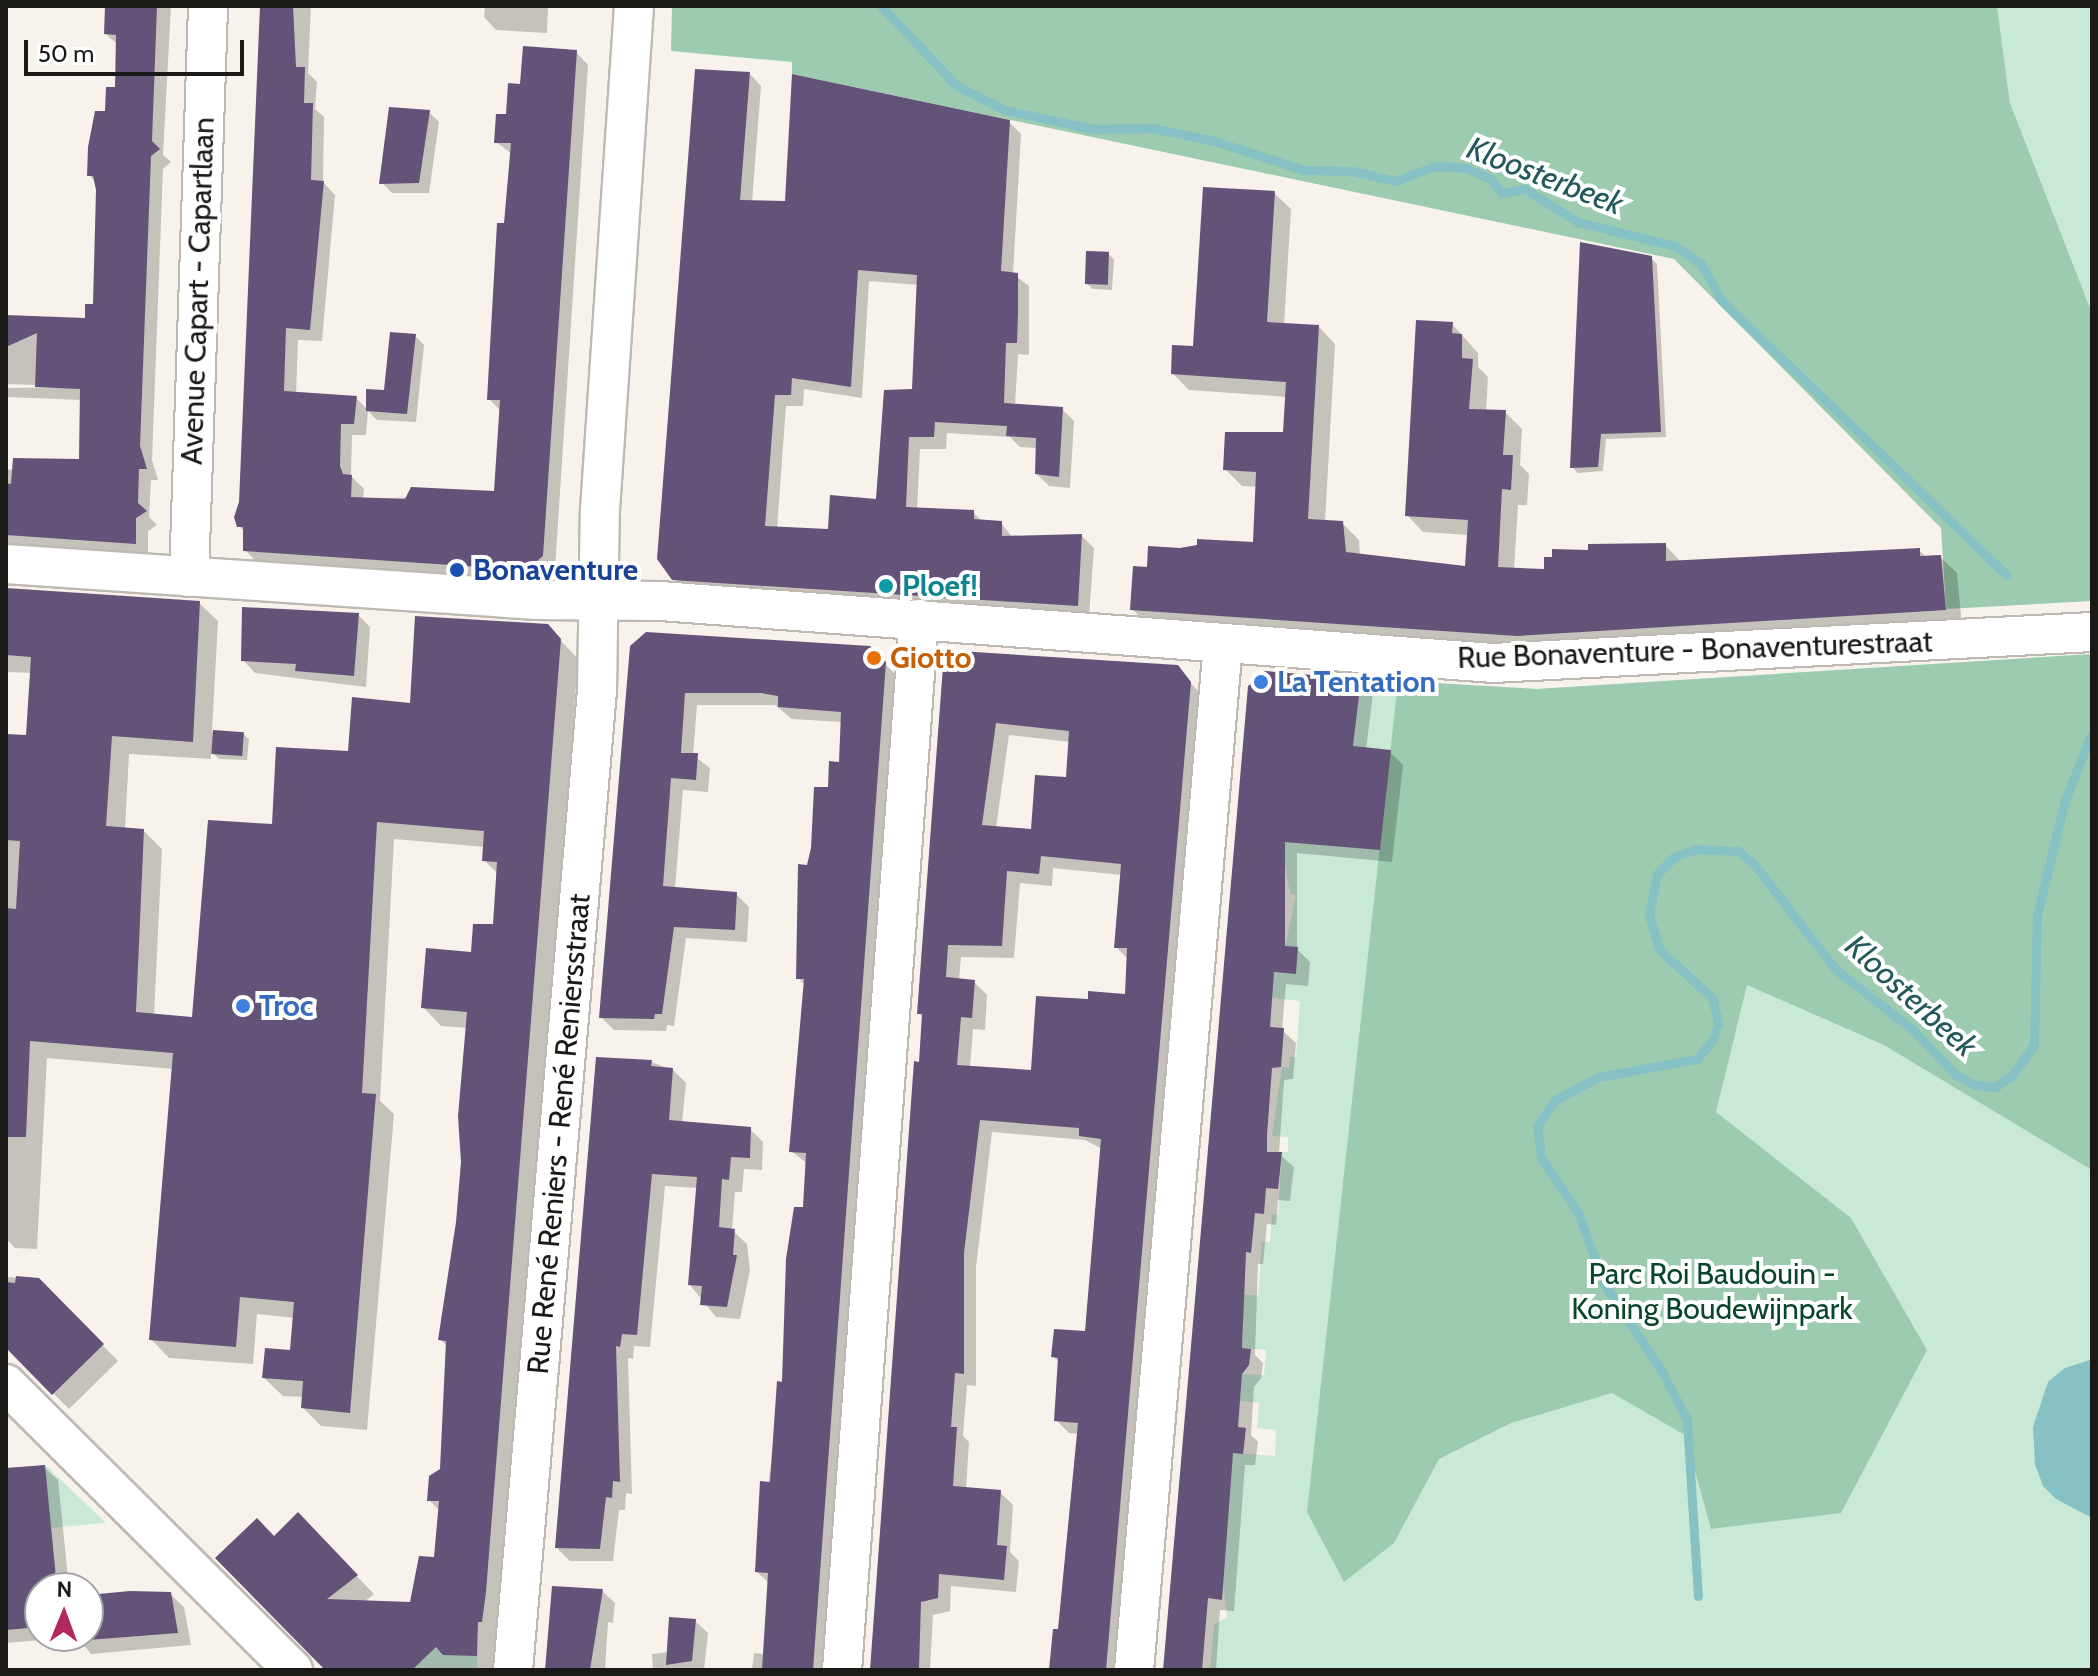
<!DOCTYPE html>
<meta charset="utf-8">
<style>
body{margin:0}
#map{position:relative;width:2098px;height:1676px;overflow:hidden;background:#f7f3ec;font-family:Cabin,sans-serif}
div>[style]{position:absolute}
.green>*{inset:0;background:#c9e9d6}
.forest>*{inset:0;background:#9ccbb0}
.water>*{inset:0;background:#85c1c5}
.shadow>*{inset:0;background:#0003}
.stream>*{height:9px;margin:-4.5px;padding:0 4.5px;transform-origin:4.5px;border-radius:4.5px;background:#85c1c5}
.building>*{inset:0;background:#645379;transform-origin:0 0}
.roads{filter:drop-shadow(2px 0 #bebab3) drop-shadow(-2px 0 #bebab3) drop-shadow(0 2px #bebab3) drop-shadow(0 -2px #bebab3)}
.minor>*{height:38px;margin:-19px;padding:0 19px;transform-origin:19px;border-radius:19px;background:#fff}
.dots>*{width:22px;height:22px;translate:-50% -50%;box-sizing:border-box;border:4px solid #fff;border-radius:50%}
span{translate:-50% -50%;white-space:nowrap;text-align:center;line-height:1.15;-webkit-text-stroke:8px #fff;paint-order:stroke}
.street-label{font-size:30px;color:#1a1916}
.transit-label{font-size:30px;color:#164399;font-weight:700}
.left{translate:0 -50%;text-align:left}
.culture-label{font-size:30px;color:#0d838f;font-weight:700}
.food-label{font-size:30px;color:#c56008;font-weight:700}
.shop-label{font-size:30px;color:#366cbe;font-weight:700}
.park-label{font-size:30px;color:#09452c}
.water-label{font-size:32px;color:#24585b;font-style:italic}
.frame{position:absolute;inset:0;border:8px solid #1a1916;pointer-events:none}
.north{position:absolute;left:24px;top:1572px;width:80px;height:80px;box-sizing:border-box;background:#fff;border:2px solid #a3a3a2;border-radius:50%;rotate:1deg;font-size:22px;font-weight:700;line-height:32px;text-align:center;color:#1a1916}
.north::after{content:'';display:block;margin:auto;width:28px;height:36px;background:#b42860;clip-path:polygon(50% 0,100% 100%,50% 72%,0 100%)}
.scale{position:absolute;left:24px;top:40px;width:220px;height:36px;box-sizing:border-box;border:4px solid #1a1916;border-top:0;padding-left:10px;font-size:24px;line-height:28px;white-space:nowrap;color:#1a1916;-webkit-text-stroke:6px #fff;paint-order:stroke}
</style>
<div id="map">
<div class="green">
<div style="clip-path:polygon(1997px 6px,2092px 6px,2092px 313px,2010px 103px)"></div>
<div style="clip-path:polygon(2092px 654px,2092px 1670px,1210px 1670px,1214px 1625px,1227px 1617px,1223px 1583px,1213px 1583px,1233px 1453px,1275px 1456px,1276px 1430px,1257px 1428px,1259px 1403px,1240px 1401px,1242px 1374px,1264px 1375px,1266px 1350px,1242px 1348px,1244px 1322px,1235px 1320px,1238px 1294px,1258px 1296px,1262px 1242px,1270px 1242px,1272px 1214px,1278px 1215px,1282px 1152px,1288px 1152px,1288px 1137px,1272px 1136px,1282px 1067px,1289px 1068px,1290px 1057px,1296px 1057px,1300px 1001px,1272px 998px,1270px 972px,1296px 974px,1298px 948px,1285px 947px,1296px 895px,1290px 894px,1281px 841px,1353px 746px,1361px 679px,1537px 689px)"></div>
<div style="clip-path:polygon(45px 1465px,106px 1523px,50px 1528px)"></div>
<div style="clip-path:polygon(442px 1640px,477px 1656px,477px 1670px,412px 1670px)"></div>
</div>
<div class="forest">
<div style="clip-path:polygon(672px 6px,1997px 6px,2010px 103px,2092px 313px,2092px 601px,1946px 609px,1941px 528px,1674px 259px,792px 74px,792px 62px,671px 51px)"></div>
<div style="clip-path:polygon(2092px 654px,2092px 1170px,1884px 1045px,1747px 985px,1716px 1112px,1851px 1218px,1927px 1350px,1841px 1513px,1711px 1529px,1685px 1435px,1612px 1393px,1511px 1423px,1439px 1459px,1394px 1543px,1344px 1582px,1307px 1512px,1398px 681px,1537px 689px)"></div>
</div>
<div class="water">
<div style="clip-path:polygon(2090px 1360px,2092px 1360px,2092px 1518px,2056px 1499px,2043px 1486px,2035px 1464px,2033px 1427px,2048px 1382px,2065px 1368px)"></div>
</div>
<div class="shadow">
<div style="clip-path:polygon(107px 6px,171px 6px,163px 155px,171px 162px,163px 169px,152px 460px,158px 480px,151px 480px,149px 517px,157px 525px,148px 531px,148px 556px,6px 546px,6px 470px,81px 461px,82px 400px,6px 397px,6px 388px,90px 387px,6px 384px,6px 317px,87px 320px,95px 306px,97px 183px,89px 175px,117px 89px,118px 45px,106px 34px)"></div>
<div style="clip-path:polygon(261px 6px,311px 6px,308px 73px,317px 82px,315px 109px,324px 117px,323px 182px,335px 195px,322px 341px,298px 340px,296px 394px,356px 398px,368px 410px,385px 392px,415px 336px,424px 345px,416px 422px,377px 420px,368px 411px,366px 435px,352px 435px,351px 476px,364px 489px,363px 499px,496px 494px,501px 411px,489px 399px,512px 154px,496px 142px,522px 86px,576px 52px,588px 65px,555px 569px,539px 581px,257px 562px,245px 550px,245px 532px,239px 526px)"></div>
<div style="clip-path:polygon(485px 6px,548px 6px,547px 33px,496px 30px,484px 17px)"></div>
<div style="clip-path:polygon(evenodd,750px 74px,761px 86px,752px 202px,787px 203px,1009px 122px,1021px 134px,1013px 274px,1029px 286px,1029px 355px,1018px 354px,1015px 406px,1062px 409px,1074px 421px,1070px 488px,1049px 486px,1037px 474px,1038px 448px,1020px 447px,1010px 437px,947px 433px,946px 449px,920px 449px,917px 510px,973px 512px,983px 522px,1001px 523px,1013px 538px,1082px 536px,1094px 548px,1089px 617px,686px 591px,674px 578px,750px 74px,869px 281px,919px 285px,914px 391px,878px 501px,830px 531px,777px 529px,786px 406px,803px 406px,804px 389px,862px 398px,869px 281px)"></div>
<div style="clip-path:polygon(429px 112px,439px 122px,429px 193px,392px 193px,382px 183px)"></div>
<div style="clip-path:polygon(1274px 193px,1291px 209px,1284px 325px,1319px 327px,1335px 344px,1325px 522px,1342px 523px,1359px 540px,1360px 556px,1467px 568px,1469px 535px,1423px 532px,1407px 515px,1452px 324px,1478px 353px,1478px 367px,1488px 377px,1486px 412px,1505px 412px,1522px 429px,1520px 465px,1529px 474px,1527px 505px,1518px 505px,1514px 570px,1546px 572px,1590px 552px,1665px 545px,1681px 562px,1919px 550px,1927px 558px,1940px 557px,1957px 573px,1962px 626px,1534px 652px,1149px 625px,1132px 609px,1149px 569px,1180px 550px,1255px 544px,1257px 487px,1242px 486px,1225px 469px,1285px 434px,1288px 397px,1189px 390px,1173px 374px,1195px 348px)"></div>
<div style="clip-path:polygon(1108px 254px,1114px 259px,1112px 290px,1093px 289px,1087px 284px)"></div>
<div style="clip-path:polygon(1651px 258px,1657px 264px,1666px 437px,1606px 439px,1603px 471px,1578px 473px,1572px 467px)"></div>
<div style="clip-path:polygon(6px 590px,199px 603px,218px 621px,212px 732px,243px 734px,249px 739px,247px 760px,219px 759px,211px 751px,211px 759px,129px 754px,125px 829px,144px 831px,162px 849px,154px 1016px,194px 1019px,274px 827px,350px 753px,412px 705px,547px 626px,578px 659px,504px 1611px,500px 1640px,495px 1639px,495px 1670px,329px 1670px,274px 1539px,298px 1515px,374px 1594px,364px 1602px,412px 1604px,436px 1559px,440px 1511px,429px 1500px,442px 1471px,448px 1347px,441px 1340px,458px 1222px,468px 1028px,441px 1026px,423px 1007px,495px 926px,498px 874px,484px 860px,485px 847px,394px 839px,380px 1101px,394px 1114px,367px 1430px,321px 1426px,303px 1408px,304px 1397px,283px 1396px,264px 1378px,292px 1353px,295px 1318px,257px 1314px,253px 1364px,169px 1358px,151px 1339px,174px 1069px,47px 1058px,37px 1249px,15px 1248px,6px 1239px,6px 736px,28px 737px,32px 673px,6px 672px)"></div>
<div style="clip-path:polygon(358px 615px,370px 627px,366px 687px,255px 673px,243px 660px)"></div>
<div style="clip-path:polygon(632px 647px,869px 648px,898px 677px,825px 1670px,752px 1670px,754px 1653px,765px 1654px,770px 1584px,757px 1572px,804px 1209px,808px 1164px,791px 1151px,805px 985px,798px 978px,808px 867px,840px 764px,842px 722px,792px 719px,775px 705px,697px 705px,693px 755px,710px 768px,708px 792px,683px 790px,675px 889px,736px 894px,749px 907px,747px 942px,686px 938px,674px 1026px,667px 1025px,666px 1031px,614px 1030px,601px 1017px)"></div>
<div style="clip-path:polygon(evenodd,945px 667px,1177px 667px,1203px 697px,1119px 1670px,1050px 1670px,1054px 1631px,1060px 1631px,1079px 1434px,1069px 1433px,1056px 1420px,1060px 1363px,1053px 1356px,1087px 1333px,1102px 1149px,1085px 1140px,992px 1132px,976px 1267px,976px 1386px,967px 1385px,963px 1436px,969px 1442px,966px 1489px,1000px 1492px,1013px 1505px,1010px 1552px,1019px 1561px,1016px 1592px,951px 1586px,950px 1611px,933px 1615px,930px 1670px,872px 1670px,916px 1064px,921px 1064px,924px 1018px,919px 1013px,945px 667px,1009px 735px,1071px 742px,1068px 779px,1033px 831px,996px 828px,1009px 735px,945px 667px,1053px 868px,1122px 875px,1116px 947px,1128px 959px,1127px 996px,1089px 1001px,1033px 1072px,970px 1068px,973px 1029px,985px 1030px,987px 995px,974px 982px,959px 980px,961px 957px,1014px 958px,1020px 883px,1052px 886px,1053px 868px)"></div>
<div style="clip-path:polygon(1360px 681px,1373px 694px,1366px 750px,1390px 752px,1403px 765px,1392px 862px,1297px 853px,1297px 949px,1310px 962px,1308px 986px,1286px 984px,1282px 1030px,1296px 1043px,1293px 1079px,1284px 1080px,1279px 1154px,1294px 1167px,1290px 1201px,1278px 1200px,1276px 1225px,1267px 1224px,1263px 1264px,1258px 1264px,1255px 1355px,1263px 1363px,1261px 1378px,1254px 1387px,1251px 1435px,1258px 1442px,1255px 1465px,1245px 1465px,1234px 1611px,1220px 1610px,1216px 1670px,1166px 1670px,1250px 687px)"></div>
<div style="clip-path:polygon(651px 1062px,673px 1070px,686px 1083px,682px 1123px,750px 1129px,763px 1142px,762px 1170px,744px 1169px,742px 1192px,735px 1192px,732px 1230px,747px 1244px,750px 1270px,740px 1319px,716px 1317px,690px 1285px,698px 1188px,665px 1186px,650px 1347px,634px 1346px,633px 1359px,628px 1358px,632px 1494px,626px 1493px,625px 1510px,619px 1510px,613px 1561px,570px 1561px,557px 1548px)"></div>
<div style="clip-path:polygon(6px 1277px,38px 1279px,118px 1361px,69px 1409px,6px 1346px)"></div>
<div style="clip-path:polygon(44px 1467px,58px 1480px,68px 1577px,81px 1588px,40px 1588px,40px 1636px,88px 1636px,88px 1595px,170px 1594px,184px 1607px,191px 1645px,91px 1654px,77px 1637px,6px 1643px,6px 1470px)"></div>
<div style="clip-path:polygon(602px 1591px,615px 1603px,613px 1623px,608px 1622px,605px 1670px,547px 1670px)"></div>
<div style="clip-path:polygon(695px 1621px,708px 1633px,704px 1670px,653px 1670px,652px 1654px,668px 1652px)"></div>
</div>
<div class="stream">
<div style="left:881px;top:6px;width:110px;rotate:46.5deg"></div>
<div style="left:957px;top:86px;width:54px;rotate:26.6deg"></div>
<div style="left:1005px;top:110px;width:90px;rotate:12.2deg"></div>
<div style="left:1093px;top:129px;width:59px;rotate:-1deg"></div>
<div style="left:1152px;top:128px;width:63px;rotate:11.8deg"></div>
<div style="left:1214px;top:141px;width:95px;rotate:17.9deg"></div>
<div style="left:1304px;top:170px;width:48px;rotate:1.2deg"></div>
<div style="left:1352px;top:171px;width:44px;rotate:13.1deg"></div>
<div style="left:1395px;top:181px;width:44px;rotate:-20.1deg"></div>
<div style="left:1436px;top:166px;width:30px;rotate:4deg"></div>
<div style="left:1466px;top:168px;width:27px;rotate:24deg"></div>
<div style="left:1491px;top:179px;width:18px;rotate:52deg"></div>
<div style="left:1502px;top:193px;width:23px;rotate:-10deg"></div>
<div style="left:1525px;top:189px;width:62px;rotate:31.9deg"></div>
<div style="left:1578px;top:222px;width:100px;rotate:13.9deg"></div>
<div style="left:1675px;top:246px;width:32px;rotate:35deg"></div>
<div style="left:1701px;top:264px;width:43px;rotate:60.4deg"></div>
<div style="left:1722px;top:301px;width:395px;rotate:43.9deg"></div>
<div style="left:1698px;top:1596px;width:176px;rotate:-93.6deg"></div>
<div style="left:1687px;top:1420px;width:56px;rotate:-117.5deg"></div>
<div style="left:1661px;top:1370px;width:103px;rotate:-123.5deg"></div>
<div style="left:1604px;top:1284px;width:77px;rotate:-109.9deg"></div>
<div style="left:1578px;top:1212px;width:65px;rotate:-124.4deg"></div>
<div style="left:1541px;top:1158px;width:32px;rotate:-97deg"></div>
<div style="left:1537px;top:1126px;width:32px;rotate:-55deg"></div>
<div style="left:1555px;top:1100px;width:49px;rotate:-28.1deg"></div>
<div style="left:1598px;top:1077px;width:101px;rotate:-10.3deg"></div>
<div style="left:1697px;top:1059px;width:26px;rotate:-51deg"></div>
<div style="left:1713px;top:1039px;width:17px;rotate:-73deg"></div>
<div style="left:1718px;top:1023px;width:26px;rotate:-103deg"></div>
<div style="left:1712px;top:998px;width:72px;rotate:-137.2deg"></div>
<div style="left:1659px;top:949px;width:37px;rotate:-106deg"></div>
<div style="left:1649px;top:913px;width:40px;rotate:-78deg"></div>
<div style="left:1657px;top:874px;width:24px;rotate:-45deg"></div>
<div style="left:1674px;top:857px;width:23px;rotate:-20deg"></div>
<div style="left:1696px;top:849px;width:42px;rotate:2.7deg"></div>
<div style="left:1738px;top:851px;width:21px;rotate:39deg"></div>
<div style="left:1754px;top:864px;width:134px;rotate:52.3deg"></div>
<div style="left:1836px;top:970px;width:96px;rotate:37.8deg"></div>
<div style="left:1912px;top:1029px;width:64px;rotate:46.3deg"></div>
<div style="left:1956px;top:1075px;width:21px;rotate:28deg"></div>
<div style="left:1975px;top:1085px;width:20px;rotate:6deg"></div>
<div style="left:1995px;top:1087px;width:20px;rotate:-33deg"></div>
<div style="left:2012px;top:1076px;width:39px;rotate:-55deg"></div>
<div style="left:2034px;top:1044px;width:129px;rotate:-88.7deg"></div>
<div style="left:2037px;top:915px;width:118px;rotate:-76.3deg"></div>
<div style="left:2065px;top:800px;width:72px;rotate:-68.1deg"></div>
</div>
<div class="building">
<div style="clip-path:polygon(105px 6px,157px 6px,152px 141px,160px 149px,151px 156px,140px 446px,147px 469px,139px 469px,138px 503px,147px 511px,136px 518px,136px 544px,6px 535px,6px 483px,11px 484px,13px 458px,79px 459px,80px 389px,35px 387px,37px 333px,6px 347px,6px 315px,85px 318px,85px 304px,93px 304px,96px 190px,93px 176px,87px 176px,88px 147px,95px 111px,105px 111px,106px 87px,115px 87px,116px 35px,104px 34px)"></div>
<div style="clip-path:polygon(260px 6px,293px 6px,296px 67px,305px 67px,304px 103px,313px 103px,311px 180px,324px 181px,310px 330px,286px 328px,284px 391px,357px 396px,354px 424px,341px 424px,340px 466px,343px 474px,352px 475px,351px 497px,405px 499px,411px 487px,494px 491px,500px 400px,487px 400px,497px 223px,504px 223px,511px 143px,494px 143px,496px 114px,506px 114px,508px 83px,520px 84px,523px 46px,577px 50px,543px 556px,526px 570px,243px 551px,243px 527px,237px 527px,234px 517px,239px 502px)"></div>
<div style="clip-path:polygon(evenodd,695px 69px,750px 72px,740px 200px,785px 201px,792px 74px,1010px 120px,1001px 271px,1018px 273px,1018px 314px,1017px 343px,1006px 343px,1004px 403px,1063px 407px,1059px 477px,1035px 474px,1036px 438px,1006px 436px,1007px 426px,935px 422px,934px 437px,909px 437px,906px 507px,974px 510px,974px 519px,1002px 521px,1002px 536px,1082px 534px,1078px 606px,672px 580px,657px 559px,695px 69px,858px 270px,917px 275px,912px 389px,884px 390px,876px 499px,830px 495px,828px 529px,765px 526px,775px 395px,791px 395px,792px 378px,851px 387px,858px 270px)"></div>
<div style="clip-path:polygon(389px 107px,430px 110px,419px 183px,379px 184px)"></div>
<div style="clip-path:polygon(1203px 187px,1275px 191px,1267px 322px,1319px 325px,1308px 519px,1343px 521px,1346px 552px,1465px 566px,1468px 520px,1405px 516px,1416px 320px,1453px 322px,1452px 333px,1462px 334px,1462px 358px,1473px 359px,1469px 409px,1506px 410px,1503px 455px,1513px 455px,1511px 490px,1502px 489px,1498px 567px,1544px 569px,1544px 557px,1552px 557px,1552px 549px,1588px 550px,1588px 544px,1666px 543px,1666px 561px,1920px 548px,1920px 556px,1941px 555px,1946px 610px,1517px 636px,1130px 610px,1133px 566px,1147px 567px,1148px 546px,1180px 548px,1197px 545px,1197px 539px,1253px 542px,1256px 472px,1223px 470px,1225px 432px,1283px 432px,1286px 382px,1171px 374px,1172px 345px,1193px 346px)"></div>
<div style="clip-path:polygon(1580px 242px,1652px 256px,1661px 432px,1601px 434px,1598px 467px,1570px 468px)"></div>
<div style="left:1086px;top:251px;width:23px;height:33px;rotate:2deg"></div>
<div style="clip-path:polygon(390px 332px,416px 334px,407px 414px,366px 411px,366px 389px,384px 390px)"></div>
<div style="clip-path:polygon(6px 588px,200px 601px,193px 742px,112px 736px,106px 826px,144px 829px,136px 1012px,192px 1017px,208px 820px,272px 824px,276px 747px,348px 751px,352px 697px,410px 703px,415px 616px,548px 624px,561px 639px,486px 1592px,482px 1622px,478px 1622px,477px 1656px,443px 1655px,436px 1647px,412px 1670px,325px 1670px,215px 1558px,257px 1518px,274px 1536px,298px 1512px,358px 1575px,327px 1599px,410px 1602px,419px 1556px,434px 1557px,439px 1501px,427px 1501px,429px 1476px,440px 1469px,446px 1341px,438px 1340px,456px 1222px,461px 1162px,458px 1116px,467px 1012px,421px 1008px,426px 948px,471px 952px,473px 924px,493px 924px,497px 862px,482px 861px,484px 831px,377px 822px,362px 1093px,376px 1094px,350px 1413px,301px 1408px,303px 1381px,262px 1378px,265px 1348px,290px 1350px,294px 1302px,240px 1297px,236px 1347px,149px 1340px,173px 1053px,30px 1041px,26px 1137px,6px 1137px,6px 908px,16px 909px,20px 841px,6px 840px,6px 734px,26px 735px,31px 657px,6px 655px)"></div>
<div style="clip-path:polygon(242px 607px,359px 613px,354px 676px,295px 671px,296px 664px,241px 661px)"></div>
<div style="clip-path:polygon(646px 632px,870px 646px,886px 662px,813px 1670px,762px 1670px,768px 1573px,755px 1572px,760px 1481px,770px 1482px,777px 1381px,782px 1382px,786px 1259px,794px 1207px,803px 1207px,806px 1153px,789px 1152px,804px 979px,796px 979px,798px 864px,807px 865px,811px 848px,814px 787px,828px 787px,829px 761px,839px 762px,841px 712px,778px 707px,778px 696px,761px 693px,685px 693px,681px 753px,698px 753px,696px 780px,671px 778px,663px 886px,737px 892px,735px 930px,674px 927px,662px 1014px,655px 1014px,654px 1019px,599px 1018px,630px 646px)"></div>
<div style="clip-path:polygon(evenodd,959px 651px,1178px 665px,1191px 682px,1106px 1670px,1049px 1670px,1053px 1629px,1058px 1629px,1078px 1423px,1054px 1421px,1058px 1358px,1051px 1357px,1054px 1329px,1085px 1331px,1101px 1139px,1079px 1136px,1079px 1128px,980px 1120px,964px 1253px,964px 1374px,955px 1373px,951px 1427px,957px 1427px,953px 1486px,1001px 1490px,997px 1545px,1007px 1546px,1004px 1580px,939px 1574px,938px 1598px,921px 1602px,919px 1668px,870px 1670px,914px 1061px,919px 1062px,922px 1014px,917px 1014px,943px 666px,959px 651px,996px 723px,1069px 731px,1066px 777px,1035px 775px,1031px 829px,982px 825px,996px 723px,959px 651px,1041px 856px,1121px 864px,1114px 948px,1127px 948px,1125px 994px,1088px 991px,1088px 999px,1036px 996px,1031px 1070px,957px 1065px,961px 1017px,972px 1018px,975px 980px,946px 977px,948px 945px,1002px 946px,1007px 871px,1039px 874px,1041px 856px)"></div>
<div style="clip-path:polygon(1265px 671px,1361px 679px,1353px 746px,1391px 750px,1380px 850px,1285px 842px,1285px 946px,1298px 947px,1296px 974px,1274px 972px,1270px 1027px,1284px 1028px,1281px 1067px,1272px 1068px,1267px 1135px,1267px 1152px,1282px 1152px,1278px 1189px,1266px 1188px,1264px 1214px,1255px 1213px,1251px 1253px,1246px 1252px,1242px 1348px,1251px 1349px,1249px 1365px,1242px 1374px,1238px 1427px,1246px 1428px,1243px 1454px,1233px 1453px,1222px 1600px,1208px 1598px,1202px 1670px,1163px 1670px,1248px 686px)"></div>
<div style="left:213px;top:730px;width:31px;height:24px;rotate:4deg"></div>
<div style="clip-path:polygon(596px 1057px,652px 1060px,651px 1066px,673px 1068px,669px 1120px,751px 1127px,750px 1158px,731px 1157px,729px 1180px,722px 1179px,719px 1227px,735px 1229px,733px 1255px,737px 1255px,727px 1307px,700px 1305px,702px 1286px,688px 1285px,697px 1177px,652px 1174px,637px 1335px,622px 1334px,620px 1347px,616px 1346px,620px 1482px,613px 1481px,612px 1498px,606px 1497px,600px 1549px,555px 1548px)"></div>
<div style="clip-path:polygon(16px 1276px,39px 1278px,104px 1344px,52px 1395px,6px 1348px,6px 1282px,15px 1283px)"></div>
<div style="clip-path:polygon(45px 1465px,57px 1588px,40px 1588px,40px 1627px,6px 1630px,6px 1468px)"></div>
<div style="clip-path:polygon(552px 1586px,603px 1589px,590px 1670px,545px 1670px)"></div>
<div style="clip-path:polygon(130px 1591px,171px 1592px,178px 1633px,88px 1640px,88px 1595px)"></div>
<div style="clip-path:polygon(669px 1617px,696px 1619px,692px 1661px,666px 1665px)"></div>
</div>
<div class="roads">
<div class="minor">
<div style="left:6px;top:564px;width:532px;rotate:3.88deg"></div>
<div style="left:537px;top:600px;width:124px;rotate:0.5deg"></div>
<div style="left:661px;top:601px;width:834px;rotate:4.26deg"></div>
<div style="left:1493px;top:663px;width:600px;rotate:-2.96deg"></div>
<div style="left:189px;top:577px;width:571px;rotate:-88.09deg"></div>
<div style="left:6px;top:1384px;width:405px;rotate:44.9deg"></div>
<div style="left:513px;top:1670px;width:983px;rotate:-85.1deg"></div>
<div style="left:597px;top:691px;width:181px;rotate:-89.1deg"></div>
<div style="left:600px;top:510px;width:505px;rotate:-86.14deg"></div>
<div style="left:842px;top:1670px;width:1054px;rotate:-85.81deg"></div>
<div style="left:1134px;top:1670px;width:1030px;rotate:-85.04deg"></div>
</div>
</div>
<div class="dots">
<div style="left:457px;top:570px;background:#1a4fb4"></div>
<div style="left:886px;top:586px;background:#0f9aa8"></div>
<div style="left:874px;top:658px;background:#e8710a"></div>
<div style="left:1261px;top:682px;background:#3f7fe0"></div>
<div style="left:243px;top:1006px;background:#3f7fe0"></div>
</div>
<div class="street-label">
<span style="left:198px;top:291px;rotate:-88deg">Avenue Capart - Capartlaan</span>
<span style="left:1695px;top:650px;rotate:-2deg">Rue Bonaventure - Bonaventurestraat</span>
<span style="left:559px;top:1134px;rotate:-85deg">Rue René Reniers - René Reniersstraat</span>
</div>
<div class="transit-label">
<span class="left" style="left:473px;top:570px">Bonaventure</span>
</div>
<div class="culture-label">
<span class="left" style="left:902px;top:586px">Ploef!</span>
</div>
<div class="food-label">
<span class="left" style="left:890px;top:658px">Giotto</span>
</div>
<div class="shop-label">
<span class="left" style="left:1277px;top:682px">La Tentation</span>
<span class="left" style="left:259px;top:1006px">Troc</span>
</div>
<div class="park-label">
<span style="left:1712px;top:1291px">Parc Roi Baudouin -<br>Koning Boudewijnpark</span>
</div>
<div class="water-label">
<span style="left:1545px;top:176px;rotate:21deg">Kloosterbeek</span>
<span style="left:1911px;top:996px;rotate:42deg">Kloosterbeek</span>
</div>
<div class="frame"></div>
<div class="north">N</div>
<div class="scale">50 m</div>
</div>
